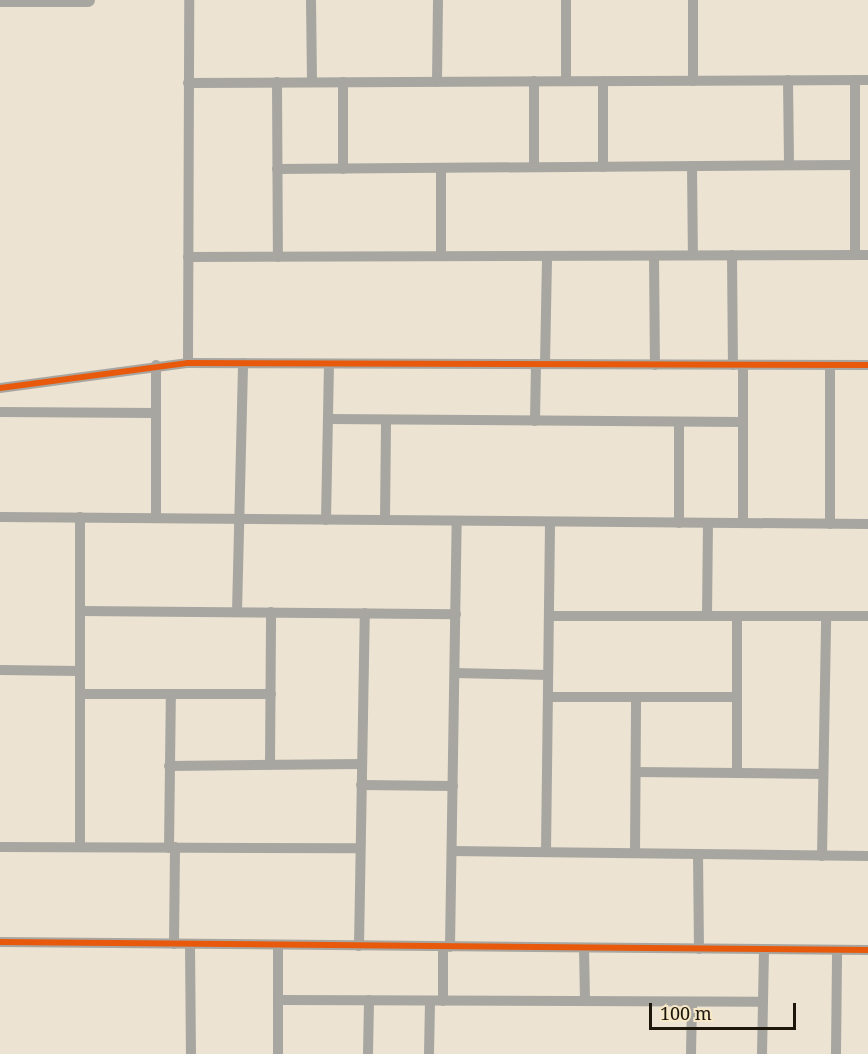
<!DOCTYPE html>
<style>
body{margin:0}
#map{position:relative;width:868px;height:1054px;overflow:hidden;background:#ece3d2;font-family:"Noto Serif",serif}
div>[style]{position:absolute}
.minor>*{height:10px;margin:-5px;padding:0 5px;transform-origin:5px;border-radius:5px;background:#a7a6a0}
.tertiary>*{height:14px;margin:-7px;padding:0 7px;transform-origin:7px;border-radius:7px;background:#a7a6a0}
.cycleway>*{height:6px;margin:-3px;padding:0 3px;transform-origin:3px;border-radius:3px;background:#e8590c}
span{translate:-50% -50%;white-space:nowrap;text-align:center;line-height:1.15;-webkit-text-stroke:5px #f6e7c7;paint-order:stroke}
.scale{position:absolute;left:649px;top:1003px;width:147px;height:27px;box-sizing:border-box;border:3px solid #1c160b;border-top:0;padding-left:8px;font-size:18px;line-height:21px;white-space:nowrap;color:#1c160b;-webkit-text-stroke:4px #f6e7c7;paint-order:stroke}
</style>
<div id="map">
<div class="minor">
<div style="left:311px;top:0;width:82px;rotate:89.3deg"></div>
<div style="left:788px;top:80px;width:85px;rotate:89.3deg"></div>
<div style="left:855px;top:80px;width:175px;rotate:90deg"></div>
<div style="left:566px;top:81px;width:81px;rotate:-90deg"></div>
<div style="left:603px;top:81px;width:86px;rotate:90deg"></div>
<div style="left:693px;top:81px;width:81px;rotate:-90deg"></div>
<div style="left:277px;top:82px;width:175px;rotate:89.7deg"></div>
<div style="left:437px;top:82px;width:82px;rotate:-89.3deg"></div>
<div style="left:188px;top:83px;width:680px;rotate:-0.25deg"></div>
<div style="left:692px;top:166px;width:89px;rotate:89.4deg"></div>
<div style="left:534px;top:167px;width:86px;rotate:-90deg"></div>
<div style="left:277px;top:169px;width:578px;rotate:-0.4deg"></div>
<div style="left:343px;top:169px;width:87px;rotate:-90deg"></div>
<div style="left:732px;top:255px;width:110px;rotate:89.5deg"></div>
<div style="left:441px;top:256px;width:88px;rotate:-90deg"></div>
<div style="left:654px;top:256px;width:109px;rotate:89.5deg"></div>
<div style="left:188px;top:257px;width:680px;rotate:-0.17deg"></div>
<div style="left:188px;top:363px;width:363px;rotate:-89.8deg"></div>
<div style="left:545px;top:364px;width:108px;rotate:-88.9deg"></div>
<div style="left:830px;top:365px;width:159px;rotate:90deg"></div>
<div style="left:0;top:388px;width:190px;rotate:-7.6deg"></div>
<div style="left:188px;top:363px;width:680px;rotate:0.17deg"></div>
<div style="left:0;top:412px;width:156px;rotate:0.4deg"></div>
<div style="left:328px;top:419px;width:415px;rotate:0.4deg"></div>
<div style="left:535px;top:421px;width:57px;rotate:-89deg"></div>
<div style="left:0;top:517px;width:868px;rotate:0.46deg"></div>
<div style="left:156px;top:518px;width:153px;rotate:-90deg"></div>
<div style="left:326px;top:520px;width:156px;rotate:-88.9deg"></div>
<div style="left:385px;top:520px;width:100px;rotate:-89.4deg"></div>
<div style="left:679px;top:523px;width:101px;rotate:-90deg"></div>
<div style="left:743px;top:523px;width:158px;rotate:-90deg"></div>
<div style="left:80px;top:611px;width:376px;rotate:0.5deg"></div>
<div style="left:237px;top:612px;width:249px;rotate:-88.6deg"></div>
<div style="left:549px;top:616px;width:319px"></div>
<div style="left:707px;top:616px;width:93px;rotate:-89.4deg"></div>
<div style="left:0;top:670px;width:80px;rotate:0.7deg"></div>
<div style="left:455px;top:673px;width:93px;rotate:1.2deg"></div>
<div style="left:80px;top:694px;width:191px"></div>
<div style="left:548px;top:697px;width:189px"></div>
<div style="left:270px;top:765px;width:153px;rotate:-89.6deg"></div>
<div style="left:169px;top:766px;width:193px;rotate:-0.6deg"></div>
<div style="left:636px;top:772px;width:187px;rotate:0.6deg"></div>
<div style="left:737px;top:773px;width:157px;rotate:-90deg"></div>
<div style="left:361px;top:785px;width:92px;rotate:0.6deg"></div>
<div style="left:0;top:847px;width:360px;rotate:0.2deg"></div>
<div style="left:80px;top:847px;width:330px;rotate:-90deg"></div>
<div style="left:169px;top:848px;width:154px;rotate:-89.3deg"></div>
<div style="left:452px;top:851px;width:416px;rotate:0.7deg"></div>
<div style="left:546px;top:852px;width:330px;rotate:-89.3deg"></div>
<div style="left:635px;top:853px;width:156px;rotate:-89.6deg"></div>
<div style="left:698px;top:854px;width:95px;rotate:89.4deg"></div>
<div style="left:822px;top:856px;width:240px;rotate:-89deg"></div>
<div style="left:0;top:942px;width:868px;rotate:0.53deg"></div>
<div style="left:174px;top:944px;width:97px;rotate:-89.4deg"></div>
<div style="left:190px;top:944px;width:110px;rotate:89.5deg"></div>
<div style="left:278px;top:945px;width:109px;rotate:90deg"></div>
<div style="left:359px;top:946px;width:333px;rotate:-89deg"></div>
<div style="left:450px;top:947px;width:426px;rotate:-89.1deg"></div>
<div style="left:584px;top:948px;width:53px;rotate:88.9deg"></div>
<div style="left:278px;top:1000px;width:485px;rotate:0.2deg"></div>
<div style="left:443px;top:1001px;width:54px;rotate:-90deg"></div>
<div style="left:368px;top:1054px;width:54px;rotate:-88.9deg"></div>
<div style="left:429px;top:1054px;width:53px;rotate:-88.9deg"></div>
<div style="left:691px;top:1054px;width:52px;rotate:-88.9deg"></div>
<div style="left:762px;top:1054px;width:105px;rotate:-88.9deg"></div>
<div style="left:836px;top:1054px;width:104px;rotate:-89.4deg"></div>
</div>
<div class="tertiary">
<div style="left:0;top:0;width:88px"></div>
</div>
<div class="cycleway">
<div style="left:0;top:388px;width:190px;rotate:-7.6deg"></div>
<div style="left:188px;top:363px;width:680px;rotate:0.17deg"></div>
<div style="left:0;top:942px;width:868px;rotate:0.53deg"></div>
</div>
<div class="scale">100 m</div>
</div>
